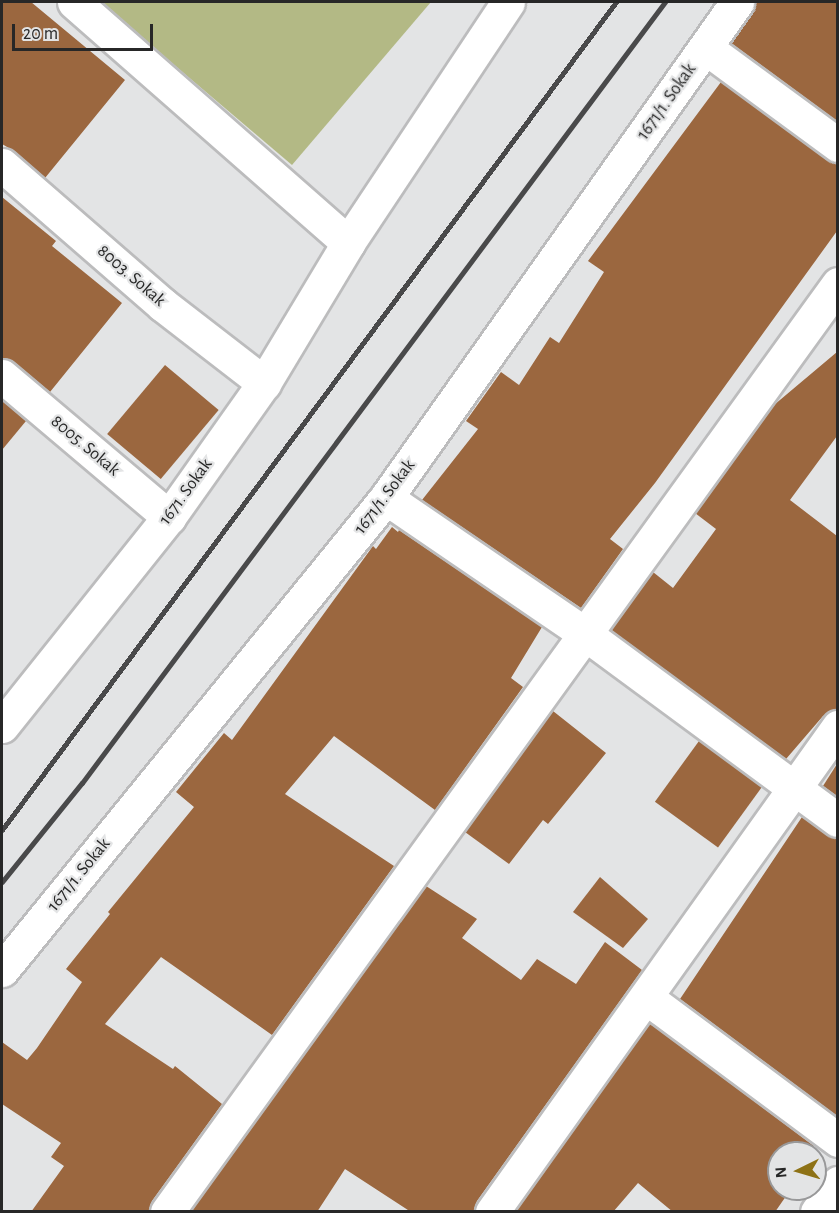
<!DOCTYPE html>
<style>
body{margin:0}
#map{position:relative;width:839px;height:1213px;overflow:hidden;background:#e3e4e5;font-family:"Alegreya Sans",sans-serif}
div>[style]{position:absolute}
.green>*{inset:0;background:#b3b985}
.building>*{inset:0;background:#9b673f;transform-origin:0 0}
.roads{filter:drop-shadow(2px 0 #bcbcbd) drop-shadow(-2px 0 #bcbcbd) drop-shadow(0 2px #bcbcbd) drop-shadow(0 -2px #bcbcbd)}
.minor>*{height:33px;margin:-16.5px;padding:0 16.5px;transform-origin:16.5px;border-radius:16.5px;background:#fff}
.rail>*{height:4.5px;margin:-2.25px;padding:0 2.25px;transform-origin:2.25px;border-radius:2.25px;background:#49494a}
span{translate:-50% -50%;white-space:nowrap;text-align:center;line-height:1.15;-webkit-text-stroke:4.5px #e3e4e5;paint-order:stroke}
.street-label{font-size:18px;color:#272727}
.frame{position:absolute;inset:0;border:3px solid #272727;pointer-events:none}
.north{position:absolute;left:767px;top:1141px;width:60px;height:60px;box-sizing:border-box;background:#e3e4e5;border:2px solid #989899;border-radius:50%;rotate:265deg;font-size:16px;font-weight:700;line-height:24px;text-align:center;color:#272727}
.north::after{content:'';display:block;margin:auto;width:21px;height:27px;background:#8e7216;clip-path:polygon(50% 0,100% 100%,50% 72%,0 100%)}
.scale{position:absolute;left:12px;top:24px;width:141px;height:27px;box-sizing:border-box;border:3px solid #272727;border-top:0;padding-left:8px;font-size:18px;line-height:21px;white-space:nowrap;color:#272727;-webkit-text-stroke:4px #e3e4e5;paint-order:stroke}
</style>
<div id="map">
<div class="green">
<div style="clip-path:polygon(100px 2px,431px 2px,292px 165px)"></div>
</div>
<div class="building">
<div style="clip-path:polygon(2px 2px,31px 2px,125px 80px,45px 178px,14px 151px,2px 144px)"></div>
<div style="clip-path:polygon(755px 2px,837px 2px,837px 121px,731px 43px,752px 13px)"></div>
<div style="clip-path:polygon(721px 82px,827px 160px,837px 163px,837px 231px,655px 483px,610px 539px,623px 549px,581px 608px,422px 500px,478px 429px,466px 421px,501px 372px,519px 385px,550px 337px,559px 343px,604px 272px,588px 261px)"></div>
<div style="clip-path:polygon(2px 197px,56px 241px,52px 246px,122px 303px,50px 392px,14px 362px,2px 358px)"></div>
<div style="clip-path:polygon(837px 352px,837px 436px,790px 500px,837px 536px,837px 709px,823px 716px,786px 759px,611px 630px,653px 572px,673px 588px,716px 529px,695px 513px,774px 405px)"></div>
<div style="left:165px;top:365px;width:70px;height:90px;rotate:40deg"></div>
<div style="clip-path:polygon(2px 400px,26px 421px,2px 450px)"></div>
<div style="clip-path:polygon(392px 527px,398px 532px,399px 530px,542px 627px,511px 678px,523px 687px,435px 810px,334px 736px,285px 794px,394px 866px,272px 1035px,161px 957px,105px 1024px,173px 1069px,175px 1066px,222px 1104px,152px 1201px,148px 1212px,31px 1212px,64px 1166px,51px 1157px,61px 1143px,2px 1104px,2px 1042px,27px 1060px,37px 1048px,82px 982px,66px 969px,110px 914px,108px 912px,194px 807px,176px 792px,224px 733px,232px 740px,373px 546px,376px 549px)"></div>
<div style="clip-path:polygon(553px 711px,606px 753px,548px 824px,543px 820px,509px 864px,465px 832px)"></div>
<div style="left:699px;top:741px;width:78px;height:75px;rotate:36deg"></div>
<div style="clip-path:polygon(837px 764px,837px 796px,823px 786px)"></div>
<div style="clip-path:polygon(802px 817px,827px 835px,837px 838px,837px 1116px,680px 999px)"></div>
<div style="clip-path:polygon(600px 877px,648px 919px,623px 948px,573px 912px)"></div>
<div style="clip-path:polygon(426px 886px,477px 919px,462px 938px,521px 980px,537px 959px,576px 984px,605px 942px,642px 970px,477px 1201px,473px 1212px,411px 1212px,345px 1169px,317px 1212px,190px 1212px)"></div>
<div style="clip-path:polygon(650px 1023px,814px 1146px,812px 1148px,817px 1152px,815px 1155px,815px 1153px,779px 1153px,779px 1189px,791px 1189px,775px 1212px,673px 1212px,638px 1183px,613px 1212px,515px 1212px)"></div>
</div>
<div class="roads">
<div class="minor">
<div style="left:74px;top:2px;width:365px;rotate:41.3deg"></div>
<div style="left:706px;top:48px;width:164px;rotate:36.3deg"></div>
<div style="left:2px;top:165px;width:213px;rotate:41deg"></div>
<div style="left:163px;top:305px;width:128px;rotate:37.7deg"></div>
<div style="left:2px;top:376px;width:219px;rotate:40.2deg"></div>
<div style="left:386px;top:498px;width:240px;rotate:34.3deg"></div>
<div style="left:584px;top:633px;width:315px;rotate:36.4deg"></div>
<div style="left:2px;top:726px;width:268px;rotate:-51.4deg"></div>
<div style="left:169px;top:517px;width:164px;rotate:-54.7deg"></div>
<div style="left:264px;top:383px;width:163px;rotate:-59deg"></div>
<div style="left:348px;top:243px;width:289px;rotate:-56.4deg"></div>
<div style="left:2px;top:970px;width:608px;rotate:-50.87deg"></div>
<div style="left:386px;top:498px;width:608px;rotate:-54.71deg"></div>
<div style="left:647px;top:998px;width:238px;rotate:36.6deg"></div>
<div style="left:167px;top:1212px;width:1145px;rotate:-54.13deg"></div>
<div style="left:492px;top:1212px;width:596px;rotate:-54.5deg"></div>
<div style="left:817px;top:1212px;width:36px;rotate:-54deg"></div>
</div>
</div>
<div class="rail">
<div style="left:2px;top:830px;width:1031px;rotate:-53.44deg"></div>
<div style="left:2px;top:882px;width:127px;rotate:-51.1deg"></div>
<div style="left:82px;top:783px;width:975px;rotate:-53.26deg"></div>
</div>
<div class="street-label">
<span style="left:667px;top:102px;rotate:-55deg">1671/1. Sokak</span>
<span style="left:131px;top:276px;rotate:41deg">8003. Sokak</span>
<span style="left:85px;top:446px;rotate:40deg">8005. Sokak</span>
<span style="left:186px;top:492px;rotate:-54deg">1671. Sokak</span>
<span style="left:385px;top:497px;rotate:-53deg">1671/1. Sokak</span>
<span style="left:79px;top:875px;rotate:-51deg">1671/1. Sokak</span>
</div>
<div class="frame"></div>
<div class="north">N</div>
<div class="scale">20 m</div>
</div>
